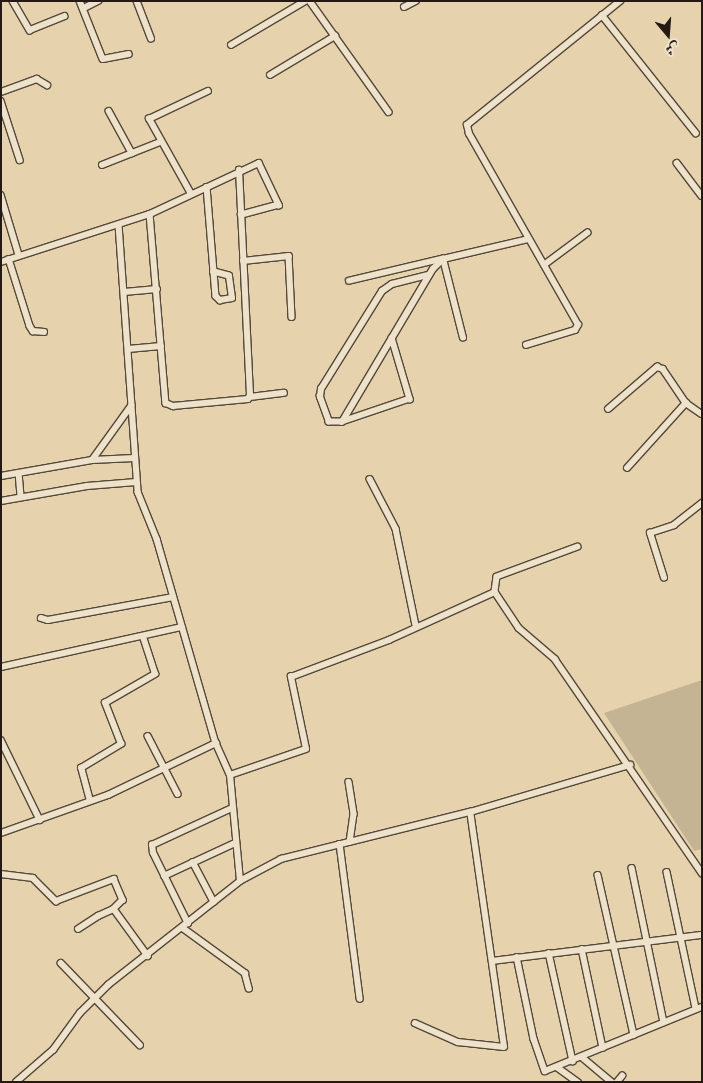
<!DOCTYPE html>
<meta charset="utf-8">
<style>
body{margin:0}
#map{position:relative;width:703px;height:1083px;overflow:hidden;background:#e6d3ad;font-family:"Gentium Book Plus",Amiri,serif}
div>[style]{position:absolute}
.green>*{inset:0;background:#c5b493}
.roads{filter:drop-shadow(1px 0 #54483a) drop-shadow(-1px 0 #54483a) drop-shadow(0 1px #54483a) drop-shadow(0 -1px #54483a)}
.minor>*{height:5.5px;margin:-2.75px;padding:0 2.75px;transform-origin:2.75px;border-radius:2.75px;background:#efe2ca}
span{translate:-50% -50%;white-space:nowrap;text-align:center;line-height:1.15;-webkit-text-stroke:4.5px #efe2ca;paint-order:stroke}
.frame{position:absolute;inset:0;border:2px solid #241a13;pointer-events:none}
.north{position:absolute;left:643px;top:10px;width:50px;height:50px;-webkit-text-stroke:4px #efe2ca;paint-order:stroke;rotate:162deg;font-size:14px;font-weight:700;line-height:20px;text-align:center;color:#241a13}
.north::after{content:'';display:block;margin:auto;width:18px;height:22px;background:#241a13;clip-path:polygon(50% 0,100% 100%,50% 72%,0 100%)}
</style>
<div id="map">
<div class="green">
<div style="clip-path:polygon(702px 680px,702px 849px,694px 851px,604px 713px)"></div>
</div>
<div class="roads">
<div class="minor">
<div style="left:13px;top:1px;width:34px;rotate:60deg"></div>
<div style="left:30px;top:30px;width:37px;rotate:-22deg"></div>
<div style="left:80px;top:1px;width:62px;rotate:68.4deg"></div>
<div style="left:103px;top:59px;width:26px;rotate:-11deg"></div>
<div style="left:137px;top:1px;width:40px;rotate:69deg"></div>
<div style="left:310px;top:1px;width:136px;rotate:54.6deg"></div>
<div style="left:404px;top:7px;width:13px;rotate:-27deg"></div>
<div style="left:84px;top:8px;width:16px;rotate:-27deg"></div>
<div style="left:602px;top:15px;width:151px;rotate:51.5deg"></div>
<div style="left:231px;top:45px;width:86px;rotate:-30.7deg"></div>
<div style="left:270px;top:75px;width:76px;rotate:-31deg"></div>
<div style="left:1px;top:92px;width:38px;rotate:-20deg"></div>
<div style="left:37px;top:79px;width:12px;rotate:31deg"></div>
<div style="left:1px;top:101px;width:62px;rotate:72.1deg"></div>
<div style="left:109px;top:111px;width:48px;rotate:61.3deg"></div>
<div style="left:677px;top:163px;width:41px;rotate:52.9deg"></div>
<div style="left:102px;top:165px;width:62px;rotate:-21.6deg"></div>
<div style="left:207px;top:187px;width:109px;rotate:85.3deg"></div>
<div style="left:216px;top:296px;width:6px;rotate:45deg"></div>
<div style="left:220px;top:300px;width:12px;rotate:-9deg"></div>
<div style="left:232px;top:298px;width:22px;rotate:-98deg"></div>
<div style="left:229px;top:276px;width:16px;rotate:-165deg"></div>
<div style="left:191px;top:194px;width:86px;rotate:-119.2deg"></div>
<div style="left:149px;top:119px;width:65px;rotate:-25.4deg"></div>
<div style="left:1px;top:195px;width:63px;rotate:73.3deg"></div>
<div style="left:150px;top:214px;width:190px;rotate:85.2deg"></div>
<div style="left:166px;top:403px;width:8px;rotate:23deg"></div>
<div style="left:173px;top:406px;width:75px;rotate:-5.3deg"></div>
<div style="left:248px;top:399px;width:4px;rotate:-63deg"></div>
<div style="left:250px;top:395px;width:225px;rotate:-92.8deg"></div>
<div style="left:119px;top:225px;width:268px;rotate:85.9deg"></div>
<div style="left:138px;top:492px;width:51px;rotate:68deg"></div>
<div style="left:157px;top:539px;width:212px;rotate:73.9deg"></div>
<div style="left:216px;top:743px;width:35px;rotate:66deg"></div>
<div style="left:9px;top:259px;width:70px;rotate:72.6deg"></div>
<div style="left:30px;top:326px;width:6px;rotate:59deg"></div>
<div style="left:33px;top:331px;width:11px;rotate:5deg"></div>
<div style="left:243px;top:261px;width:46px;rotate:-6.2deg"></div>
<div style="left:289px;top:256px;width:61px;rotate:87.2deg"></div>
<div style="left:1px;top:262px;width:157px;rotate:-17.9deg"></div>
<div style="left:150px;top:214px;width:120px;rotate:-25.1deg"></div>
<div style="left:259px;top:163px;width:47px;rotate:64.5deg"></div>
<div style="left:279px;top:205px;width:39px;rotate:165deg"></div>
<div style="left:544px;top:265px;width:54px;rotate:-36.7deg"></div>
<div style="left:124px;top:292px;width:33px;rotate:-5deg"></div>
<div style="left:392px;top:338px;width:64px;rotate:73.6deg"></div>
<div style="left:410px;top:399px;width:72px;rotate:161.3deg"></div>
<div style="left:342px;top:422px;width:13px;rotate:180deg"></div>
<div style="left:329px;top:422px;width:27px;rotate:-110deg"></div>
<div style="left:320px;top:397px;width:8px;rotate:-83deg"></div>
<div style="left:321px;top:389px;width:115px;rotate:-58.1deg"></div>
<div style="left:382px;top:291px;width:12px;rotate:-35deg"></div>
<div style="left:392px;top:284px;width:38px;rotate:-14deg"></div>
<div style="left:463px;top:338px;width:81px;rotate:-104.2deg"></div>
<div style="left:443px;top:259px;width:88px;rotate:-13.1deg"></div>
<div style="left:526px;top:345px;width:51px;rotate:-17deg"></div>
<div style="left:575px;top:330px;width:6px;rotate:-59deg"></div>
<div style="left:578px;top:325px;width:220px;rotate:-119.7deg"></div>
<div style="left:469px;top:134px;width:9px;rotate:-103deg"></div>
<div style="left:467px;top:125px;width:197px;rotate:-39deg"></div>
<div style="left:128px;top:349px;width:33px;rotate:-5deg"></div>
<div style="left:250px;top:397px;width:34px;rotate:-7deg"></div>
<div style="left:608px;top:409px;width:65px;rotate:-40.6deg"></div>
<div style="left:657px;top:367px;width:6px;rotate:18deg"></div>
<div style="left:663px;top:369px;width:41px;rotate:55.9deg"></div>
<div style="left:686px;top:403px;width:19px;rotate:35deg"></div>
<div style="left:342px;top:422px;width:178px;rotate:-59.3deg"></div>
<div style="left:433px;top:269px;width:14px;rotate:-45deg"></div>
<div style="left:443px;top:259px;width:96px;rotate:166.7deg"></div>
<div style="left:92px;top:460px;width:67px;rotate:-54.2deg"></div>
<div style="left:627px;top:468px;width:88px;rotate:-47.8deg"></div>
<div style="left:19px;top:473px;width:24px;rotate:85deg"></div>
<div style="left:1px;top:476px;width:92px;rotate:-10deg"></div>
<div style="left:92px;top:460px;width:42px;rotate:-2.7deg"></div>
<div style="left:370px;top:479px;width:56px;rotate:62.5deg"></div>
<div style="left:396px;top:529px;width:99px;rotate:78.3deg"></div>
<div style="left:1px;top:501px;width:87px;rotate:-9.9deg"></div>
<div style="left:87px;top:486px;width:49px;rotate:-4.7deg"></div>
<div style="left:578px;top:547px;width:86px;rotate:159.7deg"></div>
<div style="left:497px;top:577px;width:15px;rotate:98deg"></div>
<div style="left:495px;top:592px;width:43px;rotate:56.3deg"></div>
<div style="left:519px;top:628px;width:48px;rotate:40.7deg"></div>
<div style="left:555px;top:659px;width:260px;rotate:55.5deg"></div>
<div style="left:664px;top:578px;width:47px;rotate:-107.3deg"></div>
<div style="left:650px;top:533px;width:25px;rotate:-18deg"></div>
<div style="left:674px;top:525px;width:36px;rotate:-38deg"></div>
<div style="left:41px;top:618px;width:7px;rotate:16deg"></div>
<div style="left:48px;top:620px;width:127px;rotate:-10.4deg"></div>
<div style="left:1px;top:667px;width:185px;rotate:-12.5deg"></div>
<div style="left:148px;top:736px;width:65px;rotate:62.7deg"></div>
<div style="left:1px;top:740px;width:89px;rotate:64deg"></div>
<div style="left:349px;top:782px;width:32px;rotate:81deg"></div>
<div style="left:354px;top:814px;width:28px;rotate:98deg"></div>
<div style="left:90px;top:801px;width:34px;rotate:-105deg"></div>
<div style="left:81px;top:768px;width:47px;rotate:-31deg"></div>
<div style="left:121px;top:744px;width:44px;rotate:-111.3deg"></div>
<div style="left:105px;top:703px;width:58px;rotate:-30.1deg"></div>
<div style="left:155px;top:674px;width:39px;rotate:-108deg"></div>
<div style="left:1px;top:833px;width:114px;rotate:-19.6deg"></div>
<div style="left:108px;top:795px;width:120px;rotate:-25.7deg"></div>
<div style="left:340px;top:844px;width:156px;rotate:82.6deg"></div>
<div style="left:193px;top:862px;width:45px;rotate:62.3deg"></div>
<div style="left:632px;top:868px;width:157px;rotate:78.3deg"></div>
<div style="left:667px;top:872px;width:140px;rotate:78deg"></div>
<div style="left:1px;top:874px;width:32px;rotate:7deg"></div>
<div style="left:33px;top:878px;width:33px;rotate:45deg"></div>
<div style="left:56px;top:901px;width:62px;rotate:-20.8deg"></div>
<div style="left:114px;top:879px;width:23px;rotate:67deg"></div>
<div style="left:123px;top:900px;width:13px;rotate:135deg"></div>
<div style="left:598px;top:875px;width:164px;rotate:77.3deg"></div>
<div style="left:164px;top:876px;width:78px;rotate:-24.9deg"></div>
<div style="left:240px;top:881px;width:106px;rotate:-95.4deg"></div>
<div style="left:230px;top:775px;width:80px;rotate:-18.9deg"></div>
<div style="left:306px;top:749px;width:74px;rotate:-101.8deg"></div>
<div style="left:291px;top:677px;width:105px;rotate:-20.7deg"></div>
<div style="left:389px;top:640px;width:116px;rotate:-24.4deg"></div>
<div style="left:188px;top:924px;width:79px;rotate:-116.2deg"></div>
<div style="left:153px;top:853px;width:8px;rotate:-97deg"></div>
<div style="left:152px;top:845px;width:88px;rotate:-24.8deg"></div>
<div style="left:183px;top:928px;width:77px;rotate:36deg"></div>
<div style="left:245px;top:973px;width:16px;rotate:75deg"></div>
<div style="left:78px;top:929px;width:24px;rotate:-33deg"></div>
<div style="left:98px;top:916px;width:17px;rotate:-24deg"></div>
<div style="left:114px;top:909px;width:58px;rotate:54.1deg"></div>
<div style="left:582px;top:949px;width:101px;rotate:78deg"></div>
<div style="left:549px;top:953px;width:111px;rotate:77.5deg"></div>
<div style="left:517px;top:957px;width:84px;rotate:78.3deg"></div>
<div style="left:534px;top:1039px;width:34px;rotate:71deg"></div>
<div style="left:545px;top:1071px;width:170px;rotate:-22.2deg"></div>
<div style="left:492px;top:961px;width:212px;rotate:-7.1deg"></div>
<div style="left:61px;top:963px;width:114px;rotate:46.1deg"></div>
<div style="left:415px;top:1023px;width:47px;rotate:23.8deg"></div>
<div style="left:458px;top:1042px;width:46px;rotate:6.2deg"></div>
<div style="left:504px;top:1047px;width:237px;rotate:-98.2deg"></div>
<div style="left:582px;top:1057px;width:39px;rotate:40deg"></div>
<div style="left:557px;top:1067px;width:26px;rotate:36deg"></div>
<div style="left:16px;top:1082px;width:49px;rotate:-40.9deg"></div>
<div style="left:53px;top:1050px;width:46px;rotate:-53.9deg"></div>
<div style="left:80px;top:1013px;width:40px;rotate:-45deg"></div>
<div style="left:108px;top:985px;width:168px;rotate:-38.2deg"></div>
<div style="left:240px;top:881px;width:47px;rotate:-28.2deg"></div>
<div style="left:281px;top:859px;width:195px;rotate:-14deg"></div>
<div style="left:470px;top:812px;width:167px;rotate:-16.4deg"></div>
<div style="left:617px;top:1082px;width:8px;rotate:-50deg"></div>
</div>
</div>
<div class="frame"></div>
<div class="north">ش</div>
</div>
